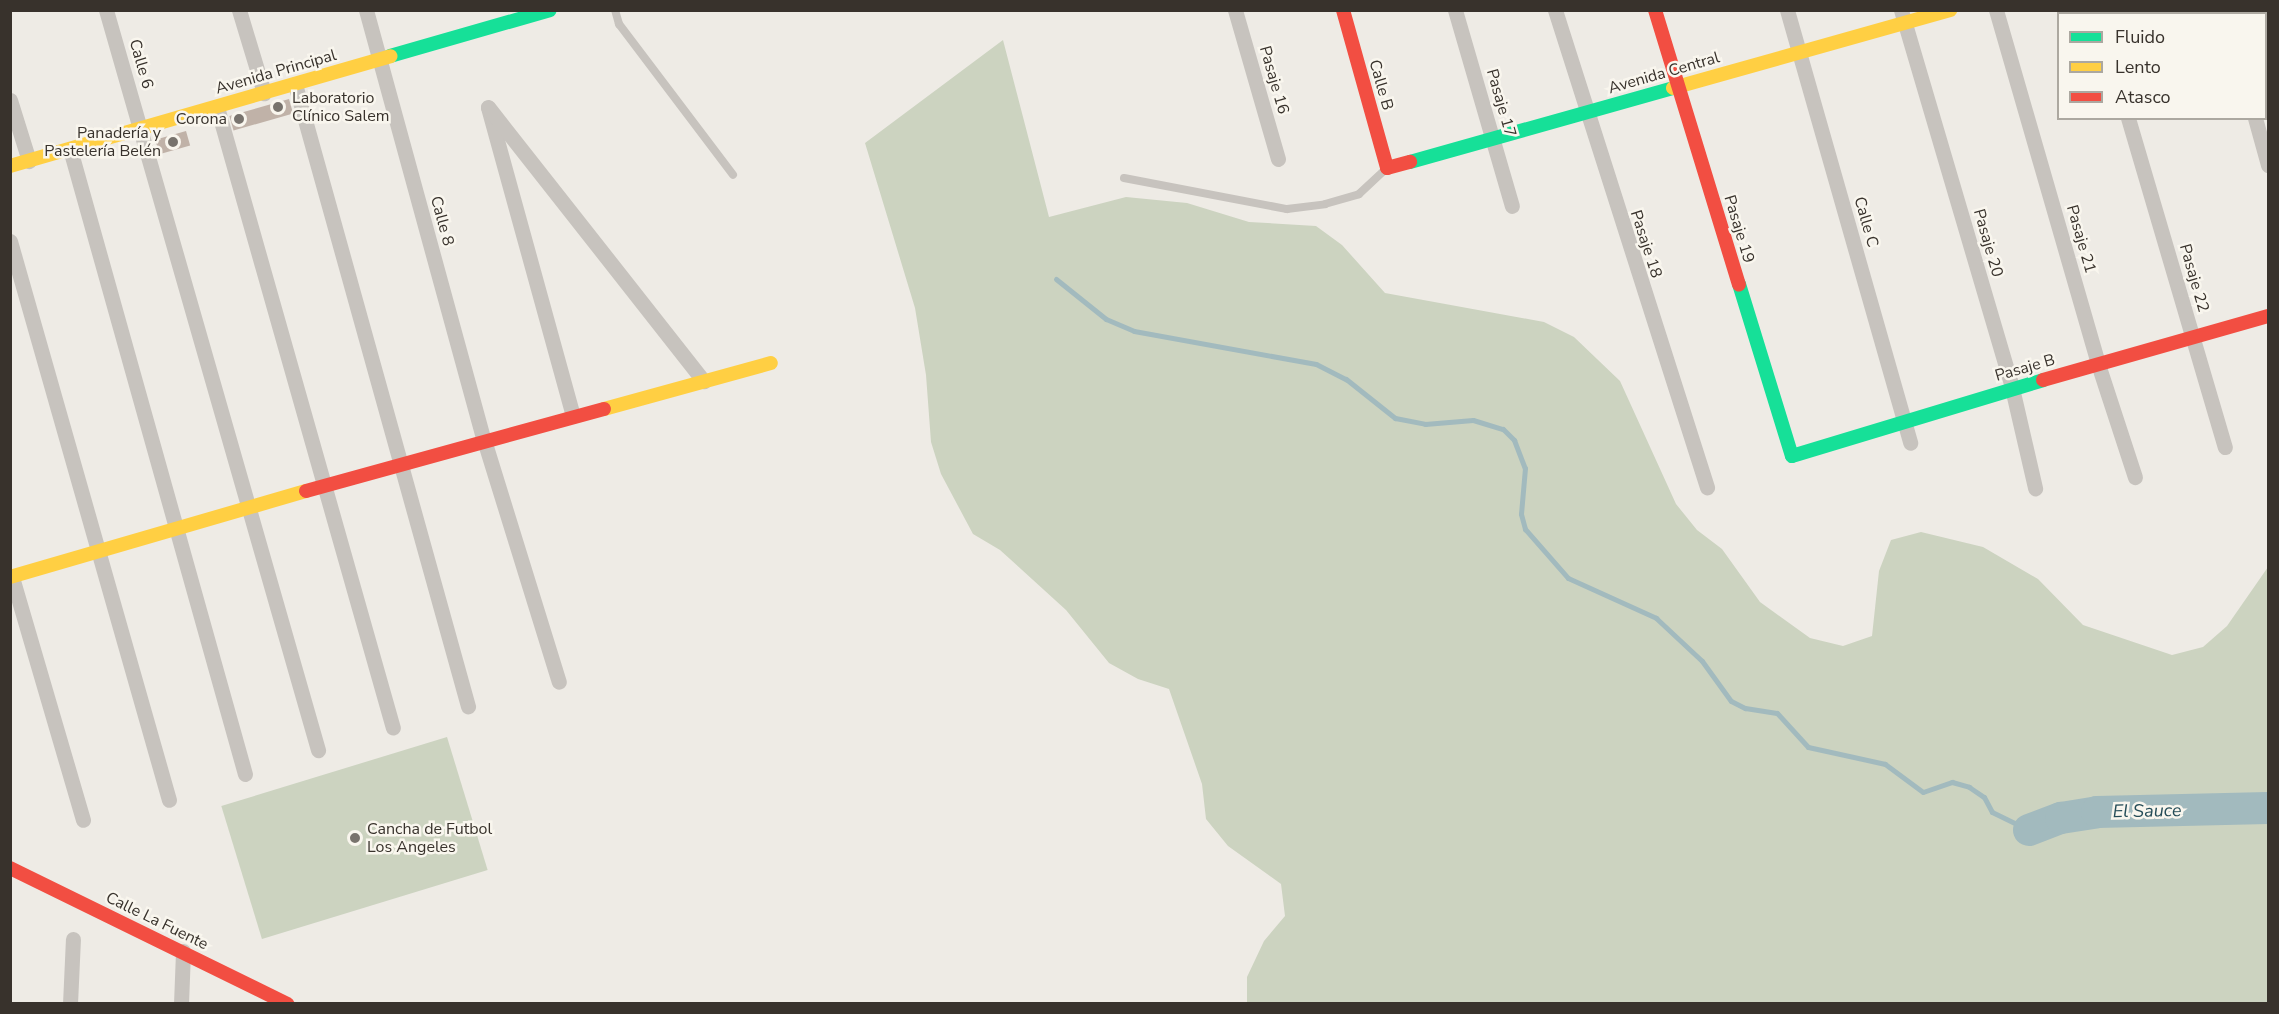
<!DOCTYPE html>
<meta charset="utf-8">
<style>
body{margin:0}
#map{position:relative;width:2279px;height:1014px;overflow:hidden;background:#eeebe5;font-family:"Nunito Sans",sans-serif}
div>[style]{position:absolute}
.green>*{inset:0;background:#ccd3c0;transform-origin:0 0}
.stream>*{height:5px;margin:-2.5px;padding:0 2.5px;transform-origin:2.5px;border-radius:2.5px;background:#a2babe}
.river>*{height:32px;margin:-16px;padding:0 16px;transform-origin:16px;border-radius:16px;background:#a2babe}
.building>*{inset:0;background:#c0b2a8;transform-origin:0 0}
.lane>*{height:8px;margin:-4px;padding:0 4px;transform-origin:4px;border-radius:4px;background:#c7c3be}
.street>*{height:15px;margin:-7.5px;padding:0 7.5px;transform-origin:7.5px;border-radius:7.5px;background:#c7c3be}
.fast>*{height:14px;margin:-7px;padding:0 7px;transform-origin:7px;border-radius:7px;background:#16e098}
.slow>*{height:14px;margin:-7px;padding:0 7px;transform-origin:7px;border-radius:7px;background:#ffcf43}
.jam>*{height:14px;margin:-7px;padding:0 7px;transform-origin:7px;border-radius:7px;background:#f24e42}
.dots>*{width:16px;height:16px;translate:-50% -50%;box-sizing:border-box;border:3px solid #f9f6ee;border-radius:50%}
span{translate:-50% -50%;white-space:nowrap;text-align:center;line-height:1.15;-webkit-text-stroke:5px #f9f6ee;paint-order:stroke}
.street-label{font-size:16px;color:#38322c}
.poi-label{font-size:16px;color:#38322c}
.left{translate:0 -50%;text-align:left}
.right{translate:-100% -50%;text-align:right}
.water-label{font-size:18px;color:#244c57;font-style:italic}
.frame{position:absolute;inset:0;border:12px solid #38322c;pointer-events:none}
.legend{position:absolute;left:2057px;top:12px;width:210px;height:108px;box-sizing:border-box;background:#f9f6ee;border:2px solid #aca8a0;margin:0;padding:8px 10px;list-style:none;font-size:18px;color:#38322c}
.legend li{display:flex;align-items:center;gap:12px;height:30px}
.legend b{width:30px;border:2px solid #aca8a0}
</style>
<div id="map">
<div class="green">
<div style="clip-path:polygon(1003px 40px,1049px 217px,1126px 197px,1187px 203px,1249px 222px,1316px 226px,1342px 245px,1385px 293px,1544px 322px,1574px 337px,1620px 381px,1676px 504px,1697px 530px,1722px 549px,1760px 602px,1810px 638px,1843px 646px,1872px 636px,1879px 571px,1891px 540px,1921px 532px,1983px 547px,2038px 579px,2083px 625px,2172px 655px,2203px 647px,2227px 626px,2268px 567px,2268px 1003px,1247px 1003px,1247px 977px,1264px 941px,1285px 916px,1281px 884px,1228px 846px,1206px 819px,1202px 784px,1169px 689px,1138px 679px,1109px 663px,1066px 610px,1000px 550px,973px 534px,941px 474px,931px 442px,926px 375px,915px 308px,865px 143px)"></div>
<div style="left:447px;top:737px;width:139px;height:236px;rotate:73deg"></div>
</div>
<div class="stream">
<div style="left:1056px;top:279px;width:64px;rotate:38.7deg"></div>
<div style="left:1106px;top:319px;width:30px;rotate:23deg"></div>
<div style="left:1134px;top:331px;width:185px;rotate:10.3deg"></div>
<div style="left:1316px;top:364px;width:34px;rotate:27deg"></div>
<div style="left:1346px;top:379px;width:63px;rotate:38.5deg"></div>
<div style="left:1395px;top:418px;width:31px;rotate:11deg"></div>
<div style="left:1425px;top:424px;width:48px;rotate:-4.8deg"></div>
<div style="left:1473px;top:420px;width:31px;rotate:17deg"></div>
<div style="left:1503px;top:429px;width:16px;rotate:45deg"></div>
<div style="left:1514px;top:440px;width:30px;rotate:69deg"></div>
<div style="left:1525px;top:468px;width:46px;rotate:95deg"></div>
<div style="left:1521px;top:514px;width:16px;rotate:75deg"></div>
<div style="left:1525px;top:529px;width:65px;rotate:48.7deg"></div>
<div style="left:1568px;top:578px;width:97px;rotate:24.4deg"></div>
<div style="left:1656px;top:618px;width:63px;rotate:43.1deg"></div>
<div style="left:1702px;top:661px;width:49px;rotate:54.1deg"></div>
<div style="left:1731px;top:701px;width:16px;rotate:27deg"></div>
<div style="left:1745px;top:708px;width:32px;rotate:9deg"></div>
<div style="left:1777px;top:713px;width:46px;rotate:47.6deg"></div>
<div style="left:1808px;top:747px;width:79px;rotate:12.4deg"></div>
<div style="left:1885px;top:764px;width:47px;rotate:36.4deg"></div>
<div style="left:1923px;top:792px;width:31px;rotate:-19deg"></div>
<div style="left:1952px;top:782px;width:18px;rotate:16deg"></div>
<div style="left:1969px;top:787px;width:18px;rotate:34deg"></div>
<div style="left:1984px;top:797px;width:17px;rotate:62deg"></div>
<div style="left:1992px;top:812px;width:41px;rotate:25.9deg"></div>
</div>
<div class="river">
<div style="left:2029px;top:830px;width:34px;rotate:-21deg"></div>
<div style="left:2061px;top:818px;width:36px;rotate:-9deg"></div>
<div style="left:2097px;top:812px;width:171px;rotate:-1.3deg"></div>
</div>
<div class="building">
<div style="left:289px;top:99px;width:15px;height:62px;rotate:74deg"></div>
<div style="left:186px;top:131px;width:15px;height:32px;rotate:74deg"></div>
</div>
<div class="lane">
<div style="left:615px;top:10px;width:15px;rotate:74deg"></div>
<div style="left:619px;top:24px;width:189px;rotate:52.9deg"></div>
<div style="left:1124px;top:178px;width:166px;rotate:10.8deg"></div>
<div style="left:1287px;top:209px;width:38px;rotate:-7deg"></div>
<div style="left:1325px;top:204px;width:35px;rotate:-16deg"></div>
<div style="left:1359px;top:194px;width:35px;rotate:-43deg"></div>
</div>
<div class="street">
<div style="left:106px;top:10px;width:770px;rotate:74.01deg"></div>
<div style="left:239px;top:10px;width:87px;rotate:73.2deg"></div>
<div style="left:366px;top:10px;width:446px;rotate:74.7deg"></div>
<div style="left:484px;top:440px;width:253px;rotate:72.8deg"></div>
<div style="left:1235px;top:10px;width:155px;rotate:73.9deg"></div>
<div style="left:1455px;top:10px;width:204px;rotate:73.8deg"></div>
<div style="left:1555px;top:10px;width:501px;rotate:72.33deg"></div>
<div style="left:1787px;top:10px;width:450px;rotate:74.1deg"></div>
<div style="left:1901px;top:10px;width:394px;rotate:73.6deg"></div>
<div style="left:2012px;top:388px;width:103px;rotate:77deg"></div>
<div style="left:1996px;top:10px;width:368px;rotate:73.9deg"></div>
<div style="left:2098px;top:364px;width:119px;rotate:71.9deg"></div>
<div style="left:2096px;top:10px;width:4px;rotate:76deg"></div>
<div style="left:2224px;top:10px;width:4px;rotate:76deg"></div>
<div style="left:295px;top:84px;width:646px;rotate:74.46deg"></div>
<div style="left:10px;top:100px;width:64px;rotate:72.7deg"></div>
<div style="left:217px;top:107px;width:645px;rotate:74.18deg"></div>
<div style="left:2128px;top:118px;width:343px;rotate:73.6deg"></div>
<div style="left:2255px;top:118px;width:49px;rotate:74.5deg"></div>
<div style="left:70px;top:149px;width:649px;rotate:74.36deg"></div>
<div style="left:10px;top:241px;width:581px;rotate:74.12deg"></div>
<div style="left:573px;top:416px;width:320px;rotate:-105.4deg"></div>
<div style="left:488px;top:107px;width:349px;rotate:51.8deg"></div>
<div style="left:12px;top:577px;width:253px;rotate:73.7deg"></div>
<div style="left:70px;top:1004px;width:65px;rotate:-87.4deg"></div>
<div style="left:181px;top:1004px;width:53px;rotate:-87.8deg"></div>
</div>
<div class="fast">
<div style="left:390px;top:56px;width:166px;rotate:-16deg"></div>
<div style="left:1410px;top:162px;width:273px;rotate:-15.7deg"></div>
<div style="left:1739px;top:284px;width:180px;rotate:72.9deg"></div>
<div style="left:1792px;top:456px;width:262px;rotate:-16.8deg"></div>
</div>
<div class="slow">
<div style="left:1673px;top:88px;width:288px;rotate:-15.7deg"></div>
<div style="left:10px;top:166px;width:396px;rotate:-16.1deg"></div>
<div style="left:604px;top:409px;width:173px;rotate:-15.4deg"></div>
<div style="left:10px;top:577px;width:308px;rotate:-16.2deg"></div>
</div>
<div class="jam">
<div style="left:1343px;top:10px;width:164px;rotate:74.4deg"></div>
<div style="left:1387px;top:168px;width:24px;rotate:-15deg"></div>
<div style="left:1655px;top:10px;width:287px;rotate:73deg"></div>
<div style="left:2043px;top:380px;width:234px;rotate:-15.9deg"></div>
<div style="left:306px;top:491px;width:309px;rotate:-15.4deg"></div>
<div style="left:10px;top:868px;width:309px;rotate:26.1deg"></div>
</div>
<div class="dots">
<div style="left:278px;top:107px;background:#78736d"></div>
<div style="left:239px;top:119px;background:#78736d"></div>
<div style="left:173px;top:142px;background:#78736d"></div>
<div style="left:355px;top:838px;background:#78736d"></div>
</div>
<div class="street-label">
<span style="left:141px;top:64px;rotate:74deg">Calle 6</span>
<span style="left:276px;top:72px;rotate:-16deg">Avenida Principal</span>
<span style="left:1664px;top:73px;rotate:-16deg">Avenida Central</span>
<span style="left:1274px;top:80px;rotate:74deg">Pasaje 16</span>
<span style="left:1381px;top:85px;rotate:74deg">Calle B</span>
<span style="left:1501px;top:103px;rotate:74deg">Pasaje 17</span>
<span style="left:442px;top:221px;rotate:75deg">Calle 8</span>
<span style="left:1866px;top:222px;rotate:74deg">Calle C</span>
<span style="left:1739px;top:229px;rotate:73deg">Pasaje 19</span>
<span style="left:2081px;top:239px;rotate:74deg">Pasaje 21</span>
<span style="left:1988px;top:243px;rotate:74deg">Pasaje 20</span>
<span style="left:1646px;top:244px;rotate:72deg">Pasaje 18</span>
<span style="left:2194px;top:278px;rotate:74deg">Pasaje 22</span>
<span style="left:2025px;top:368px;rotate:-16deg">Pasaje B</span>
<span style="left:157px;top:921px;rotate:26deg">Calle La Fuente</span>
</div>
<div class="poi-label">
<span class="left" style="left:292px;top:107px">Laboratorio<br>Clínico Salem</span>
<span class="right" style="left:227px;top:119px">Corona</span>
<span class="right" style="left:161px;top:142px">Panadería y<br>Pastelería Belén</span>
<span class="left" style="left:367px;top:838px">Cancha de Futbol<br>Los Angeles</span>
</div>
<div class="water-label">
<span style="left:2147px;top:811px;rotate:-1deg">El Sauce</span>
</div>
<div class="frame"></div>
<ul class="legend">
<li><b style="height:8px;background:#16e098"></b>Fluido</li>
<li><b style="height:8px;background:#ffcf43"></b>Lento</li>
<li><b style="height:8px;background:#f24e42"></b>Atasco</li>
</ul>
</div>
